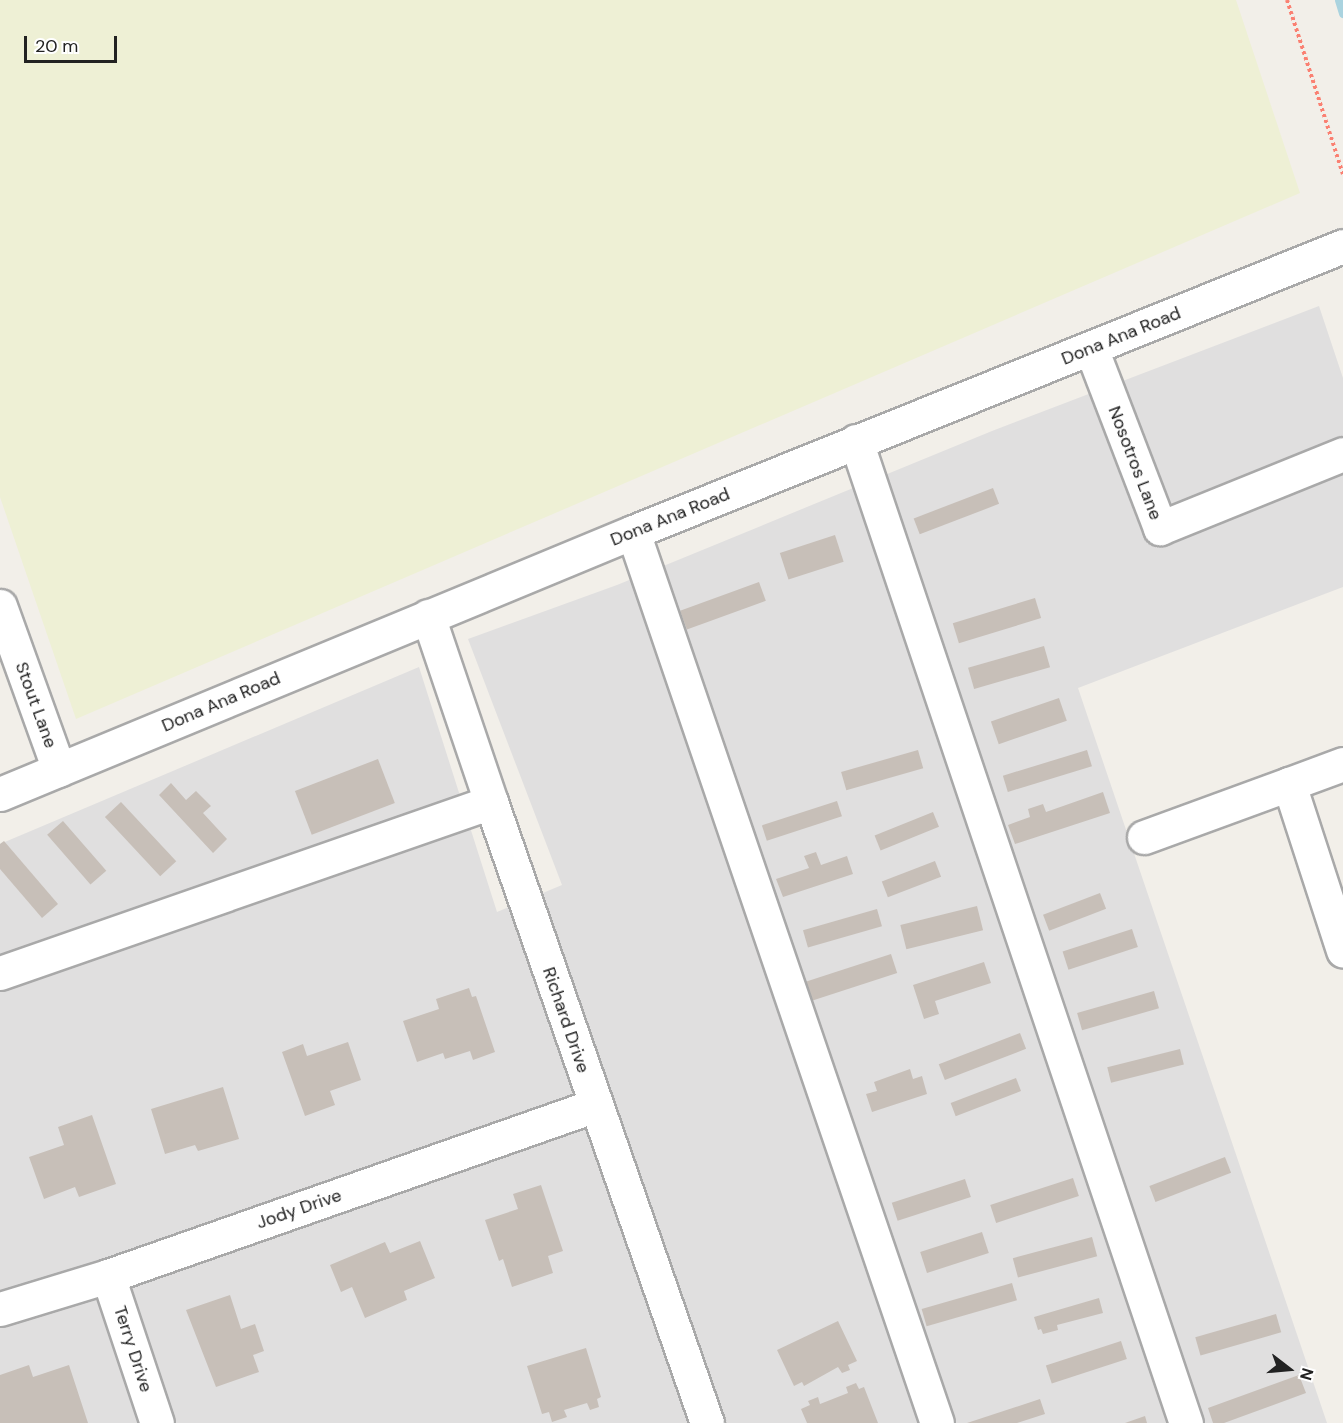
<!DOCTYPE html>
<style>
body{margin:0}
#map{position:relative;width:1343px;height:1423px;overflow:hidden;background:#f2efe9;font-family:"DM Sans",sans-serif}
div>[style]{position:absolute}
.residential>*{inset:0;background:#e0dfdf}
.farmland>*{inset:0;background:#eef0d5}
.stream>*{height:9px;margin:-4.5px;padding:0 4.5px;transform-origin:4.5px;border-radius:4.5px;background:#aad3df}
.building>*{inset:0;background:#c7bfb8;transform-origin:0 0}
.path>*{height:4px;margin-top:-2px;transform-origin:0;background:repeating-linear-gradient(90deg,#fa8072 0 3px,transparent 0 6px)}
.roads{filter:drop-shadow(2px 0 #a9a9a9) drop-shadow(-2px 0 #a9a9a9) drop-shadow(0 2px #a9a9a9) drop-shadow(0 -2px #a9a9a9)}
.minor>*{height:33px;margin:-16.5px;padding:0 16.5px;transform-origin:16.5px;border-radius:16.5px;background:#fff}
span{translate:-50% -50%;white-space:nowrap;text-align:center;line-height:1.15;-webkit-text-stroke:4.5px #fff;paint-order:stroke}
.street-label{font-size:18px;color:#222}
.north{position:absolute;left:1259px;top:1339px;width:60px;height:60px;-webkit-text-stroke:4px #fff;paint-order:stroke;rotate:106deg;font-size:16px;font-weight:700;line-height:24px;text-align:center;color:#222}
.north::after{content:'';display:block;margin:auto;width:21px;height:27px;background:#222;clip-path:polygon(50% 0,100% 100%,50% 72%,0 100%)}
.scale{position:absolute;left:24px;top:36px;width:93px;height:27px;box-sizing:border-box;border:3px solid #222;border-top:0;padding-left:8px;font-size:18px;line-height:21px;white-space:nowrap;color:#222;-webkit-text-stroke:4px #fff;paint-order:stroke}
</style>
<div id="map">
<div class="residential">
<div style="clip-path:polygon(1319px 306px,1343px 378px,1343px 587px,1078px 688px,1327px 1423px,0 1423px,0 844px,419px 667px,497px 912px,562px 885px,468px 639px,617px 585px,992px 431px)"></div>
</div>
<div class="farmland">
<div style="clip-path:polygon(0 0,1236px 0,1300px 193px,76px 719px,0 497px)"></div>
</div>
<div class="stream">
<div style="left:1339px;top:0;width:14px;rotate:73deg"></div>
</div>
<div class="building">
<div style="left:993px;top:488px;width:17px;height:85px;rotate:69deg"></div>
<div style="left:835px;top:535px;width:28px;height:58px;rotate:72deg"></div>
<div style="left:759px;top:582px;width:20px;height:84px;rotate:70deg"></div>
<div style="left:1035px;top:598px;width:21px;height:86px;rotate:73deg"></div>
<div style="left:1044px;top:646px;width:22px;height:79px;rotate:74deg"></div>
<div style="left:1059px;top:698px;width:24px;height:72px;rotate:71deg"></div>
<div style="left:918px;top:750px;width:19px;height:80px;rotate:74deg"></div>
<div style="left:1087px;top:750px;width:17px;height:88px;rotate:73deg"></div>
<div style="left:378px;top:759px;width:47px;height:89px;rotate:69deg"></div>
<div style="clip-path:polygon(171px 783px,186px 800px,196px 791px,211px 806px,203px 813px,227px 839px,213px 853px,159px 795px)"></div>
<div style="clip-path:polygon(1103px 792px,1110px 813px,1015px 844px,1008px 825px,1030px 817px,1028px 809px,1043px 804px,1046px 812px)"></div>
<div style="left:837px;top:801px;width:16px;height:79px;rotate:72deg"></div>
<div style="left:121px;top:802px;width:81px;height:22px;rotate:47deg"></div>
<div style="left:933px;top:812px;width:16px;height:63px;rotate:68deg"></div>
<div style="left:63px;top:821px;width:66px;height:21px;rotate:49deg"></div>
<div style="clip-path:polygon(4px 841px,58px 904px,42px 918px,0 869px,0 844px)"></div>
<div style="clip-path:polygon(816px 852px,821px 865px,847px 856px,853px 874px,783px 897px,776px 879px,809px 868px,804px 856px)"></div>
<div style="left:935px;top:861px;width:17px;height:57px;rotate:69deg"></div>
<div style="left:1100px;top:893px;width:17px;height:61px;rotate:69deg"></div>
<div style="left:977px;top:906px;width:25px;height:79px;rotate:76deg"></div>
<div style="left:877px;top:909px;width:18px;height:77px;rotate:74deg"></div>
<div style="left:1132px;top:929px;width:19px;height:73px;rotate:72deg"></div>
<div style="left:891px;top:954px;width:20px;height:97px;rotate:72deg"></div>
<div style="clip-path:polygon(984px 962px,991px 983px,935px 1001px,939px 1014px,924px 1019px,913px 985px)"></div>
<div style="clip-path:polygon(469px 988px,472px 997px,476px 996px,495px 1052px,473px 1060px,470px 1051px,445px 1059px,443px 1053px,417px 1062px,403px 1021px,439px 1009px,436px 999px)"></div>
<div style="left:1154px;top:991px;width:18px;height:80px;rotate:74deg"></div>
<div style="left:1020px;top:1033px;width:17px;height:87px;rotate:69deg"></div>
<div style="clip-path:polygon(348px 1042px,361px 1080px,330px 1091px,335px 1105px,305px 1116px,282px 1052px,303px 1044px,307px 1056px)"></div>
<div style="left:1180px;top:1049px;width:16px;height:75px;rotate:76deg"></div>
<div style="clip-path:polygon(910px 1069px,913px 1079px,922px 1076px,927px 1094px,872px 1112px,866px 1094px,877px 1091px,874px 1082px)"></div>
<div style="left:1016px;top:1078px;width:14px;height:70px;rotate:69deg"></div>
<div style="clip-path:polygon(223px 1087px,239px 1139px,198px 1151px,195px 1145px,165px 1154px,151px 1109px)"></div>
<div style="clip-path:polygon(92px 1115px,116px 1184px,79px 1197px,75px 1187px,44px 1199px,29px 1157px,64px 1145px,58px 1127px)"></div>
<div style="left:1225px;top:1157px;width:17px;height:81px;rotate:69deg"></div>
<div style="left:1073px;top:1178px;width:19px;height:87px;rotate:72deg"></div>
<div style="left:965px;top:1179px;width:19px;height:77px;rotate:72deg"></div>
<div style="clip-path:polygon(541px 1185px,563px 1251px,548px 1256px,553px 1273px,512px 1287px,503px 1259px,499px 1261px,485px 1220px,518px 1209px,513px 1194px)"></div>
<div style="left:982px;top:1232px;width:22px;height:65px;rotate:72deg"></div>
<div style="left:1092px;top:1237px;width:20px;height:82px;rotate:75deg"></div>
<div style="clip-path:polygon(420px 1241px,435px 1278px,404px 1291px,407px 1300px,365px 1318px,352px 1287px,341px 1292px,330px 1265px,385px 1242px,390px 1253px)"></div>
<div style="left:1012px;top:1283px;width:18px;height:94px;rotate:74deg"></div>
<div style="clip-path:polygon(230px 1295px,241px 1329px,255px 1324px,264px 1351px,253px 1355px,259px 1372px,216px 1387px,186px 1310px)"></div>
<div style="clip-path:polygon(1099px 1298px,1103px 1313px,1057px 1325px,1058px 1330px,1043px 1334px,1041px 1329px,1038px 1330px,1034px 1317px)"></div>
<div style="left:1276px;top:1314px;width:19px;height:84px;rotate:74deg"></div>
<div style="clip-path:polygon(838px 1321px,857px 1361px,848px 1365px,850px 1370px,842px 1373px,838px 1367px,804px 1386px,802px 1382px,794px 1386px,777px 1350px)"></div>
<div style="left:1121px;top:1341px;width:19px;height:79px;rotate:72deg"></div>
<div style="clip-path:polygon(586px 1348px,601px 1397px,597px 1399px,599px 1407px,590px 1410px,587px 1403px,564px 1410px,567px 1417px,552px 1422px,549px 1412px,542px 1414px,527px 1366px)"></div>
<div style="clip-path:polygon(29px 1365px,33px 1377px,69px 1365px,88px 1423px,0 1423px,0 1375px)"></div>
<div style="clip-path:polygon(1299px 1375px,1306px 1393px,1224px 1423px,1213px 1423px,1208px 1408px)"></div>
<div style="clip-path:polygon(856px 1383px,859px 1389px,864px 1387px,878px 1423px,807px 1423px,801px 1409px,810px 1405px,808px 1401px,818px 1397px,820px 1404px,848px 1393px,846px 1387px)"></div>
<div style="clip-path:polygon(1040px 1399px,1045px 1414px,1017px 1423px,967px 1423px)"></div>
<div style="clip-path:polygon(1145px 1416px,1147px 1423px,1125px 1423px)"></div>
</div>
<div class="path">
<div style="left:1287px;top:0;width:183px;rotate:72.2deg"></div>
</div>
<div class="roads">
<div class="minor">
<div style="left:1091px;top:348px;width:193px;rotate:69deg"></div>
<div style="left:1160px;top:528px;width:197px;rotate:-22deg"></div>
<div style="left:856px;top:441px;width:1036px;rotate:71.43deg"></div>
<div style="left:633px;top:532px;width:941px;rotate:71.16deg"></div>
<div style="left:0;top:606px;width:174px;rotate:70.2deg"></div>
<div style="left:428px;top:616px;width:196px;rotate:71.3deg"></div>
<div style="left:491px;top:802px;width:657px;rotate:70.82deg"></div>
<div style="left:1343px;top:764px;width:58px;rotate:159.7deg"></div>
<div style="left:1289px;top:784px;width:175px;rotate:72deg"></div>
<div style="left:0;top:794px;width:685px;rotate:-22.48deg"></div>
<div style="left:633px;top:532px;width:765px;rotate:-21.94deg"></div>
<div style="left:1144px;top:837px;width:154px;rotate:-20.1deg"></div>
<div style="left:0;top:973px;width:520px;rotate:-19.2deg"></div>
<div style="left:108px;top:1276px;width:155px;rotate:71.6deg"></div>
<div style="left:0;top:1309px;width:113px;rotate:-17deg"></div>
<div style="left:108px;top:1276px;width:517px;rotate:-19.31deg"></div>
</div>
</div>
<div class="street-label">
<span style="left:1121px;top:336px;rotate:-22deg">Dona Ana Road</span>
<span style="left:1135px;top:463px;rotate:69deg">Nosotros Lane</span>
<span style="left:670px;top:517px;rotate:-22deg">Dona Ana Road</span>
<span style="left:221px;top:702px;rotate:-23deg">Dona Ana Road</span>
<span style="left:36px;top:705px;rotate:70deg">Stout Lane</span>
<span style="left:566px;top:1020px;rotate:71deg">Richard Drive</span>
<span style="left:299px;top:1209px;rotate:-19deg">Jody Drive</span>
<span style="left:133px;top:1349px;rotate:72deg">Terry Drive</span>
</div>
<div class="north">N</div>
<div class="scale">20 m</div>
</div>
